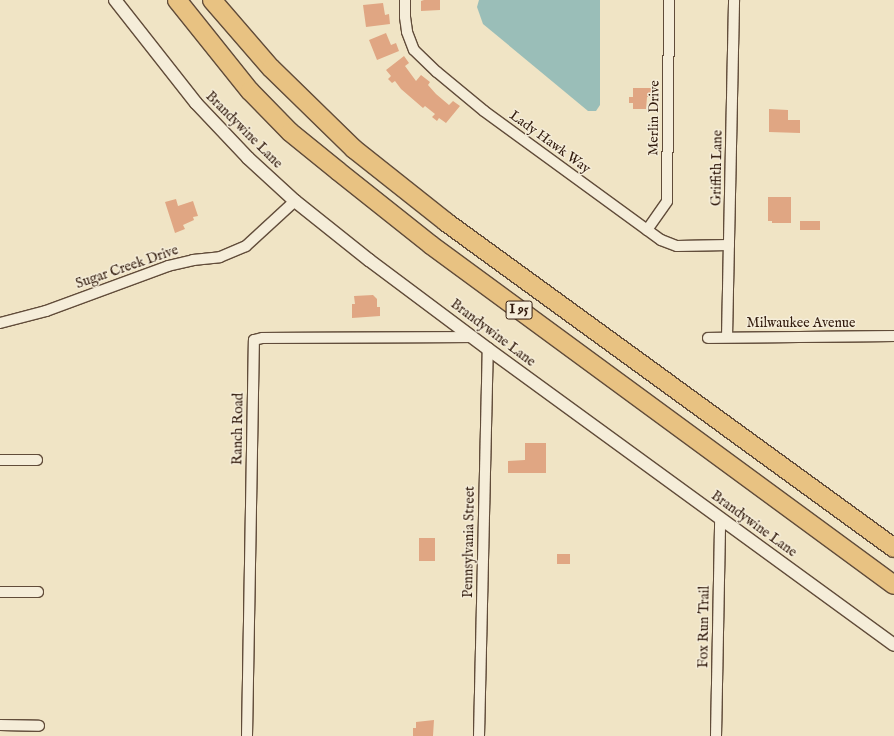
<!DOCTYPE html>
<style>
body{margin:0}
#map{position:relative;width:894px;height:736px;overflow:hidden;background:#f0e4c5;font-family:"IM FELL English",serif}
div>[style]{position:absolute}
.water>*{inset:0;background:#9abeb8}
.building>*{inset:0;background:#e0a683;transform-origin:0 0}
.roads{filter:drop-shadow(1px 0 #614c3a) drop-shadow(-1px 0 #614c3a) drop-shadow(0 1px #614c3a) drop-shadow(0 -1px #614c3a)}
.minor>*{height:10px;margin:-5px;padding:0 5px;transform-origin:5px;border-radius:5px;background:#f5edd9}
.tertiary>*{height:12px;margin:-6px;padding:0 6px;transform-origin:6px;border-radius:6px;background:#f5edd9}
.motorway>*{height:18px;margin:-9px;padding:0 9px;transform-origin:9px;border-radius:9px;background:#e8c282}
span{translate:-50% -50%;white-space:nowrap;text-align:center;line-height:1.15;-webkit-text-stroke:3px #f5edd9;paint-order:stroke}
.shield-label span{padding:1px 3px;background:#f5edd9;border:1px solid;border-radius:3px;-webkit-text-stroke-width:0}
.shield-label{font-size:13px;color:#311a0c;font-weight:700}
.street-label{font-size:14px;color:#311a0c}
</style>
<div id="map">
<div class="water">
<div style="clip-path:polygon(479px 0,600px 0,600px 105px,596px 111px,588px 111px,483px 24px,477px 7px)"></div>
</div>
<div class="building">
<div style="clip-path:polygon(424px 0,440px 0,440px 10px,421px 11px,421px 1px)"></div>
<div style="clip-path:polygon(383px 3px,385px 15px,389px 14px,390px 24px,366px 27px,363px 5px)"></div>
<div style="clip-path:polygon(386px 33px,391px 45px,396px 43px,399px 51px,377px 60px,369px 40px)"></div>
<div style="clip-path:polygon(404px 56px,409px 63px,405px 66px,416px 81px,421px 75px,430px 82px,428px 85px,436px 94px,449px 105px,453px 101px,460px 106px,446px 123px,439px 118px,437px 121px,432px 117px,435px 114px,425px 106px,423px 108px,401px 89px,395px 81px,392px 83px,388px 79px,391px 76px,386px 70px)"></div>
<div style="clip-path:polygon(633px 88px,654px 88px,654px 97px,647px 97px,646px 109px,633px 109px,633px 103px,629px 103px,629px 97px,633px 97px)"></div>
<div style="clip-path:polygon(769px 109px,788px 110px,788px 120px,800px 120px,800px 133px,769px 132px)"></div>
<div style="clip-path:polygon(768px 197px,791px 197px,791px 223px,772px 223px,772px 221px,768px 221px)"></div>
<div style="clip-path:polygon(176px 199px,178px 206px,193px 201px,198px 216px,193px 217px,194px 220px,183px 225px,185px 229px,175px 233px,165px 202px)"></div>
<div style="left:800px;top:221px;width:20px;height:9px"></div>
<div style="clip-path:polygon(373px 295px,377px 299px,377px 307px,380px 307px,380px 316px,352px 318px,352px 304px,355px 304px,354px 296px)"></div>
<div style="clip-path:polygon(525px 443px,546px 443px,546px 473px,508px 473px,508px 461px,525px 460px)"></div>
<div style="left:419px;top:538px;width:16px;height:23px"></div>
<div style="left:557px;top:554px;width:13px;height:10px"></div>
<div style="clip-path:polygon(434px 720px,433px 736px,413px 736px,413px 728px,416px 728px,416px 722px)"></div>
</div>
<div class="roads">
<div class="minor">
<div style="left:405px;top:0;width:17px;rotate:90deg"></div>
<div style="left:405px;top:17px;width:15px;rotate:82deg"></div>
<div style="left:407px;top:32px;width:19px;rotate:69deg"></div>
<div style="left:414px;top:50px;width:32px;rotate:44deg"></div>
<div style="left:437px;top:72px;width:61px;rotate:39.7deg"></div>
<div style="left:484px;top:111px;width:219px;rotate:36.1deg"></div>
<div style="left:661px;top:240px;width:17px;rotate:21deg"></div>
<div style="left:677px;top:246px;width:52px;rotate:-1.1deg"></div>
<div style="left:647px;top:230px;width:35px;rotate:-55deg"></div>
<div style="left:667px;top:201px;width:201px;rotate:-89.4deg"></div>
<div style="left:0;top:323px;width:48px;rotate:-14.6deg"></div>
<div style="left:46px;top:311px;width:130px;rotate:-20.2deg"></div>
<div style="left:168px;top:266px;width:26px;rotate:-13deg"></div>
<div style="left:193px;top:260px;width:27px;rotate:-6deg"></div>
<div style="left:220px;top:257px;width:28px;rotate:-23deg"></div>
<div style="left:246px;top:246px;width:67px;rotate:-42.6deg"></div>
<div style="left:727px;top:337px;width:337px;rotate:-88.8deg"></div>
<div style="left:708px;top:338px;width:186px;rotate:-0.6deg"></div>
<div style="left:0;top:460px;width:37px"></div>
<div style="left:0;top:592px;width:38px"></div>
<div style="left:0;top:725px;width:39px;rotate:1deg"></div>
<div style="left:247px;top:736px;width:396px;rotate:-89deg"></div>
<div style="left:254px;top:340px;width:9px;rotate:-13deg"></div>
<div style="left:263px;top:338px;width:209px;rotate:-0.3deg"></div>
<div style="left:479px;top:736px;width:387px;rotate:-88.7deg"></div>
<div style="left:716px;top:736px;width:218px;rotate:-88.9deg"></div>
</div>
<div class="tertiary">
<div style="left:115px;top:0;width:131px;rotate:51.8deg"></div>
<div style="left:196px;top:103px;width:76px;rotate:46.6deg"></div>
<div style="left:248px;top:158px;width:64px;rotate:42.5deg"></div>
<div style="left:295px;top:201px;width:95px;rotate:38.6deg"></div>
<div style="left:369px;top:260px;width:149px;rotate:36.8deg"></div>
<div style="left:488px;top:349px;width:502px;rotate:36.09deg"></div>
</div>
<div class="motorway">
<div style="left:177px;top:0;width:117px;rotate:51.3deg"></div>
<div style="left:250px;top:91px;width:57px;rotate:45.7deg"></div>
<div style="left:290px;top:132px;width:62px;rotate:39.1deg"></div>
<div style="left:338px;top:171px;width:119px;rotate:38.5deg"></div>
<div style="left:431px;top:245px;width:574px;rotate:36.29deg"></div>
<div style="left:212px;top:0;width:90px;rotate:49.1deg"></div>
<div style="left:271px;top:68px;width:116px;rotate:44.3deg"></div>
<div style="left:354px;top:149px;width:117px;rotate:38.4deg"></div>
<div style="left:446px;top:222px;width:554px;rotate:36.04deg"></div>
</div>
</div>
<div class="shield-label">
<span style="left:519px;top:310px">I 95</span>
</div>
<div class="street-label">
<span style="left:654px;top:118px;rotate:-89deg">Merlin Drive</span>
<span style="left:244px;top:130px;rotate:45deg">Brandywine Lane</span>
<span style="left:550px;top:142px;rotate:36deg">Lady Hawk Way</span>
<span style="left:717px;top:168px;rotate:-89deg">Griffith Lane</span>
<span style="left:127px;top:267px;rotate:-19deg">Sugar Creek Drive</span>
<span style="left:801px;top:323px">Milwaukee Avenue</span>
<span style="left:493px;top:333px;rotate:37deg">Brandywine Lane</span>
<span style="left:238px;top:429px;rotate:-89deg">Ranch Road</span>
<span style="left:754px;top:524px;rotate:36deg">Brandywine Lane</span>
<span style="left:469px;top:542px;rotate:-89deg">Pennsylvania Street</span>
<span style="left:704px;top:627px;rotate:-89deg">Fox Run Trail</span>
</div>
</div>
